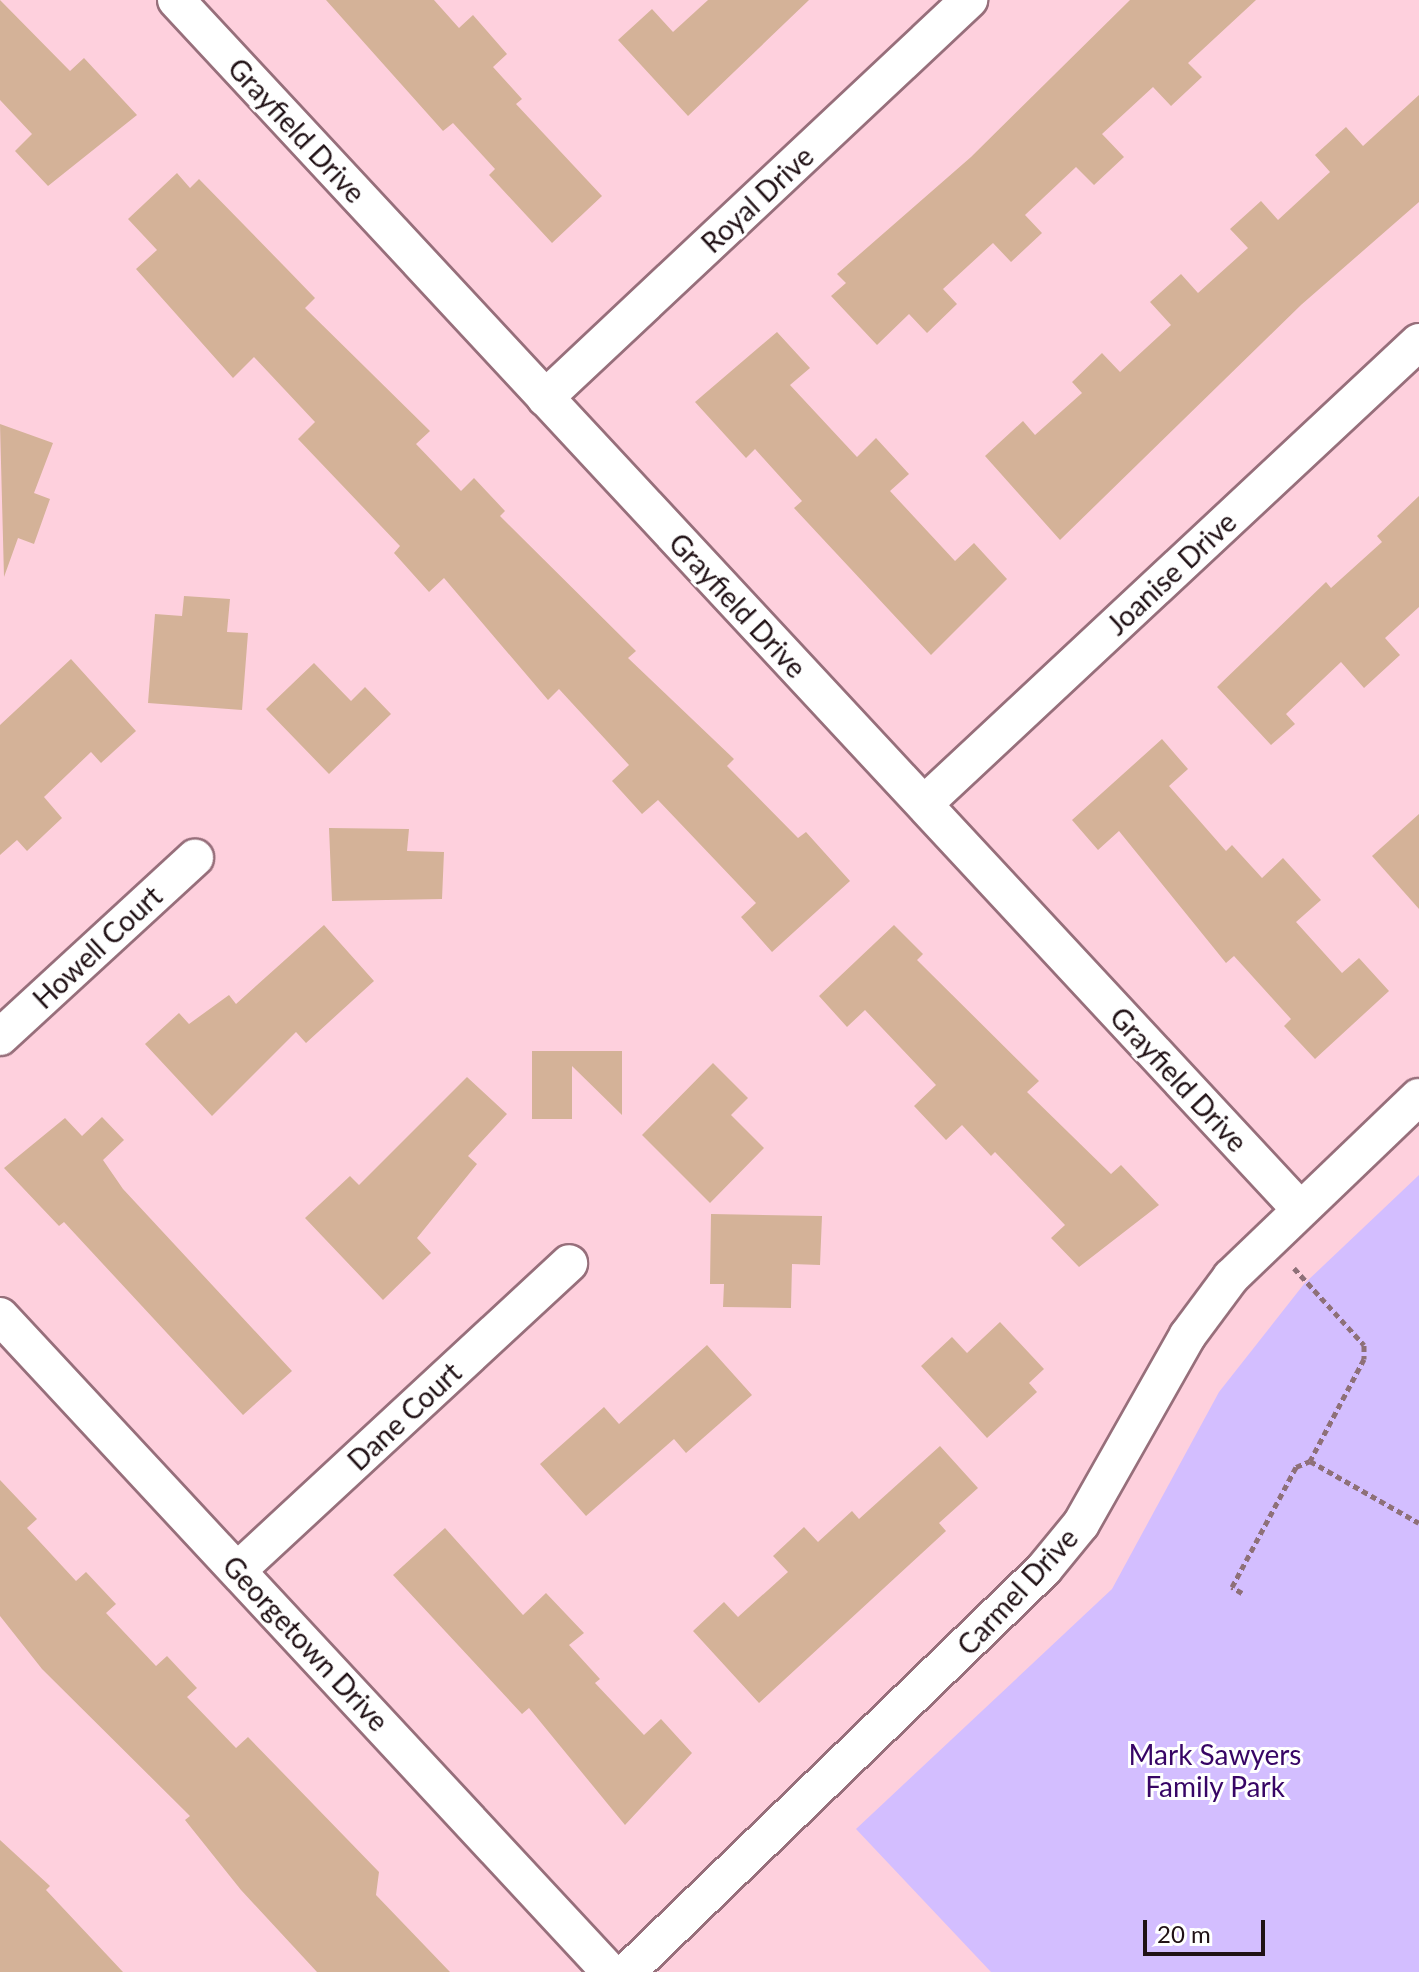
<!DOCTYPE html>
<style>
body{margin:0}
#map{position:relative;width:1419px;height:1972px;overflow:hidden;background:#fed0dd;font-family:Lato,sans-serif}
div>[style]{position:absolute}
.green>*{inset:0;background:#d3beff}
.building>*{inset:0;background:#d4b298}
.path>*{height:5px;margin-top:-2.5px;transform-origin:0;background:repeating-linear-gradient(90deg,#8e7078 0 6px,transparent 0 10px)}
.roads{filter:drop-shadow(2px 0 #976f7b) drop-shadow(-2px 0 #976f7b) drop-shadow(0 2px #976f7b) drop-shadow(0 -2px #976f7b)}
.street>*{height:36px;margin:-18px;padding:0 18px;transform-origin:18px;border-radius:18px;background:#fff}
span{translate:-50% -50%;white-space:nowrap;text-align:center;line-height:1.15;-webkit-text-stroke:6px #fff;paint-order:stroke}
.street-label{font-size:28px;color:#201115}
.park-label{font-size:28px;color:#370565}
.scale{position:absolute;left:1143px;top:1920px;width:122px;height:36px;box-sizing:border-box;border:4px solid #201115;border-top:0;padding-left:10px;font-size:24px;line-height:28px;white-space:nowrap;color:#201115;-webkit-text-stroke:6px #fff;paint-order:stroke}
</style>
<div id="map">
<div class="green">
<div style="clip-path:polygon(1419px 1175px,1419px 1972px,991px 1972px,856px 1829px,1112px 1589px,1219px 1392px,1304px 1284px)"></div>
</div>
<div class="building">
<div style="clip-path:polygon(0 0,70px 71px,84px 58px,137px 115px,48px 186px,15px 151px,32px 134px,0 100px)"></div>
<div style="clip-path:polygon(326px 0,434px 0,459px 28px,473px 15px,507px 54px,493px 67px,522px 99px,516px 104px,602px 196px,552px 243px,489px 175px,495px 169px,453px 123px,443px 131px)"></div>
<div style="clip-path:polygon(708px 0,809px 0,688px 116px,618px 40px,652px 9px,673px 32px)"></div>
<div style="clip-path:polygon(1130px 0,1256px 0,1188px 63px,1202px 77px,1171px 106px,1153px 87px,1102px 134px,1124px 157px,1094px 185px,1076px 167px,1025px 215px,1042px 233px,1011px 262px,993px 243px,943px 289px,957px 304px,927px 333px,909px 314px,877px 345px,831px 296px,846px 283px,837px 274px,971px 157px)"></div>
<div style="clip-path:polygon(1419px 95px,1419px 202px,1301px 305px,1060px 540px,985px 456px,1023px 421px,1035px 435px,1082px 393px,1072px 382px,1102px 353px,1120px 372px,1171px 325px,1150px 302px,1181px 274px,1198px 293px,1248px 248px,1230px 229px,1261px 201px,1278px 220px,1330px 172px,1315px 155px,1346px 127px,1363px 146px)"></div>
<div style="clip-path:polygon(177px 173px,190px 188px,199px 179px,284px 266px,315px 298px,305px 308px,430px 431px,416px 444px,461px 491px,474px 478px,505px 511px,500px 516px,636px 651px,628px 658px,734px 759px,727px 766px,798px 838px,806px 832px,850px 881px,772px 952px,741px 917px,756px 903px,658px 800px,642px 814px,612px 781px,629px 765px,559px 689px,548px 700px,444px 578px,429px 592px,394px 553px,400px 546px,298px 439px,315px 422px,254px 357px,233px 378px,136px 269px,157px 250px,128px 219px)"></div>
<div style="clip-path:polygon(777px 332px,810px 368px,790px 385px,857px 457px,876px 438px,909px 474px,890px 491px,955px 561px,974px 543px,1007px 579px,931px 655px,794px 508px,802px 501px,755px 449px,746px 458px,695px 402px)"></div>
<div style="clip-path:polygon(0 424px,53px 443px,34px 493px,50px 499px,34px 544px,18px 538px,4px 577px)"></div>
<div style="clip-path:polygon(1419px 496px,1419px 607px,1385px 638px,1400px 655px,1364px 688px,1341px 662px,1286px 714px,1295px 724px,1271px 745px,1217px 687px,1326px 582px,1331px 588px,1382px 542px,1377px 536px)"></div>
<div style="clip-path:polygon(184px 596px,230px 599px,227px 632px,248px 633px,242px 710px,148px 703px,155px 614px,182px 616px)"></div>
<div style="clip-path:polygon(71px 659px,136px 731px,101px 763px,91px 752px,44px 797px,62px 818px,27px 851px,17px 840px,0 855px,0 725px)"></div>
<div style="clip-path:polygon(314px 663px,351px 701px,365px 687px,391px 714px,329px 774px,266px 709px)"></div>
<div style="clip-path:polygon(1162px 739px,1188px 769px,1169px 786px,1226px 851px,1232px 845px,1262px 878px,1283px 858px,1321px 900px,1296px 922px,1342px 973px,1359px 958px,1389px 991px,1315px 1059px,1284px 1026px,1291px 1019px,1234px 956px,1226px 963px,1119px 831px,1098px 850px,1072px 820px)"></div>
<div style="clip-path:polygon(1419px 814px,1419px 909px,1372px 856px)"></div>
<div style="clip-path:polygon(329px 828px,409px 829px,407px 851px,444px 852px,442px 899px,332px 901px)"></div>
<div style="clip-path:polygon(324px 925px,374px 981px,306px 1043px,296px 1032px,212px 1116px,145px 1044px,179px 1013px,189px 1024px,229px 995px,236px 1004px)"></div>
<div style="clip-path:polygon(894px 925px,923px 954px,917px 960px,1039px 1081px,1027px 1092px,1111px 1174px,1121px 1165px,1159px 1205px,1079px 1267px,1051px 1238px,1065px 1225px,995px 1152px,991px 1156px,962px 1125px,946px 1140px,914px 1106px,936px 1085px,865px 1010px,847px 1027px,819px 996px)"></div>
<div style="clip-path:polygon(532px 1051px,622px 1051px,622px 1115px,572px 1066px,572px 1119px,532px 1119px)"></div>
<div style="clip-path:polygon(713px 1063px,748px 1098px,731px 1115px,764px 1148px,710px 1203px,642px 1135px)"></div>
<div style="clip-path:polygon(467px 1077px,507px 1114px,468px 1156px,477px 1164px,417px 1238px,431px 1253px,383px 1300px,305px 1218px,350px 1176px,359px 1185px)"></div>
<div style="clip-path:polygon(102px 1117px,124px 1140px,103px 1160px,123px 1189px,292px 1371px,243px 1415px,64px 1222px,59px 1226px,4px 1168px,65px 1118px,82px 1136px)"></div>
<div style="clip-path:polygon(711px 1214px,822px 1216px,820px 1265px,792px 1264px,791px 1308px,723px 1307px,724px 1284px,710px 1284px)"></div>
<div style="clip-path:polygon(1000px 1322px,1044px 1369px,1029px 1383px,1037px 1392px,987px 1438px,921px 1366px,952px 1337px,967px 1353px)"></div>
<div style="clip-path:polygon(707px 1345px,752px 1395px,686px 1453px,674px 1439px,586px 1516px,540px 1464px,604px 1407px,619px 1424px)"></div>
<div style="clip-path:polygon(940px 1446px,978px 1488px,939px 1523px,946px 1531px,759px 1703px,693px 1631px,724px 1602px,738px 1617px,788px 1572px,773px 1556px,804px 1527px,818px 1542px,852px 1511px,859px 1519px)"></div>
<div style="clip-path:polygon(0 1480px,37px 1519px,27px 1528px,76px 1581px,86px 1572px,116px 1604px,106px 1613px,156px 1666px,167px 1656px,197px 1688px,187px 1697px,236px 1748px,248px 1737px,379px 1872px,376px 1895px,450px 1972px,317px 1972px,241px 1890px,185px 1820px,190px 1816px,42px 1669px,0 1616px)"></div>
<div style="clip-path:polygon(445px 1528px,523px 1615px,546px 1593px,584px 1633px,569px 1645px,600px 1679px,595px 1683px,644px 1735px,661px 1719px,692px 1753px,625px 1825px,529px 1708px,522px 1714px,393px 1575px)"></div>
<div style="clip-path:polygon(0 1840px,50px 1886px,46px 1890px,123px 1972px,0 1972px)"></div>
</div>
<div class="path">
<div style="left:1294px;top:1268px;width:104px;rotate:47.7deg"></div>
<div style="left:1364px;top:1345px;width:14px;rotate:90deg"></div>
<div style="left:1364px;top:1359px;width:115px;rotate:117.9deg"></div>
<div style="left:1242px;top:1593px;width:12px;rotate:-149deg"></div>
<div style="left:1232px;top:1587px;width:136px;rotate:-61.9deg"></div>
<div style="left:1296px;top:1467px;width:15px;rotate:-23deg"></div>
<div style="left:1310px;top:1461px;width:125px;rotate:29.6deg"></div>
</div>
<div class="roads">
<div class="street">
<div style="left:176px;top:0;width:1651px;rotate:47.09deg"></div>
<div style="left:545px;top:398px;width:582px;rotate:-43.19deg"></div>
<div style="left:924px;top:804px;width:677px;rotate:-43.03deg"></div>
<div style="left:0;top:1037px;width:265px;rotate:-42.6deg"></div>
<div style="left:0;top:1316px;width:896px;rotate:47.08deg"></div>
<div style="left:239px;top:1569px;width:450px;rotate:-42.8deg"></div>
<div style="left:627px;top:1972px;width:580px;rotate:-44.02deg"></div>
<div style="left:1044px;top:1569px;width:58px;rotate:-50.6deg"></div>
<div style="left:1081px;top:1524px;width:217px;rotate:-60.5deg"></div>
<div style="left:1188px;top:1335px;width:72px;rotate:-53.4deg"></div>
<div style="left:1231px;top:1277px;width:260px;rotate:-43.8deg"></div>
</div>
</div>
<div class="street-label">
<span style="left:297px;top:130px;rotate:47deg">Grayfield Drive</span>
<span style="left:757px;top:199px;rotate:-43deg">Royal Drive</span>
<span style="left:1171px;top:573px;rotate:-43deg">Joanise Drive</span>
<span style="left:738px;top:605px;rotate:47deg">Grayfield Drive</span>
<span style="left:97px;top:947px;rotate:-43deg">Howell Court</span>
<span style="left:1179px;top:1079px;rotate:47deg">Grayfield Drive</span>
<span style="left:404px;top:1416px;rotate:-43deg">Dane Court</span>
<span style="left:1017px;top:1591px;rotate:-47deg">Carmel Drive</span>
<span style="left:306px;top:1643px;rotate:47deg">Georgetown Drive</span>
</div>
<div class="park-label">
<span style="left:1215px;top:1770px">Mark Sawyers<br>Family Park</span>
</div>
<div class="scale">20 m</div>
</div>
